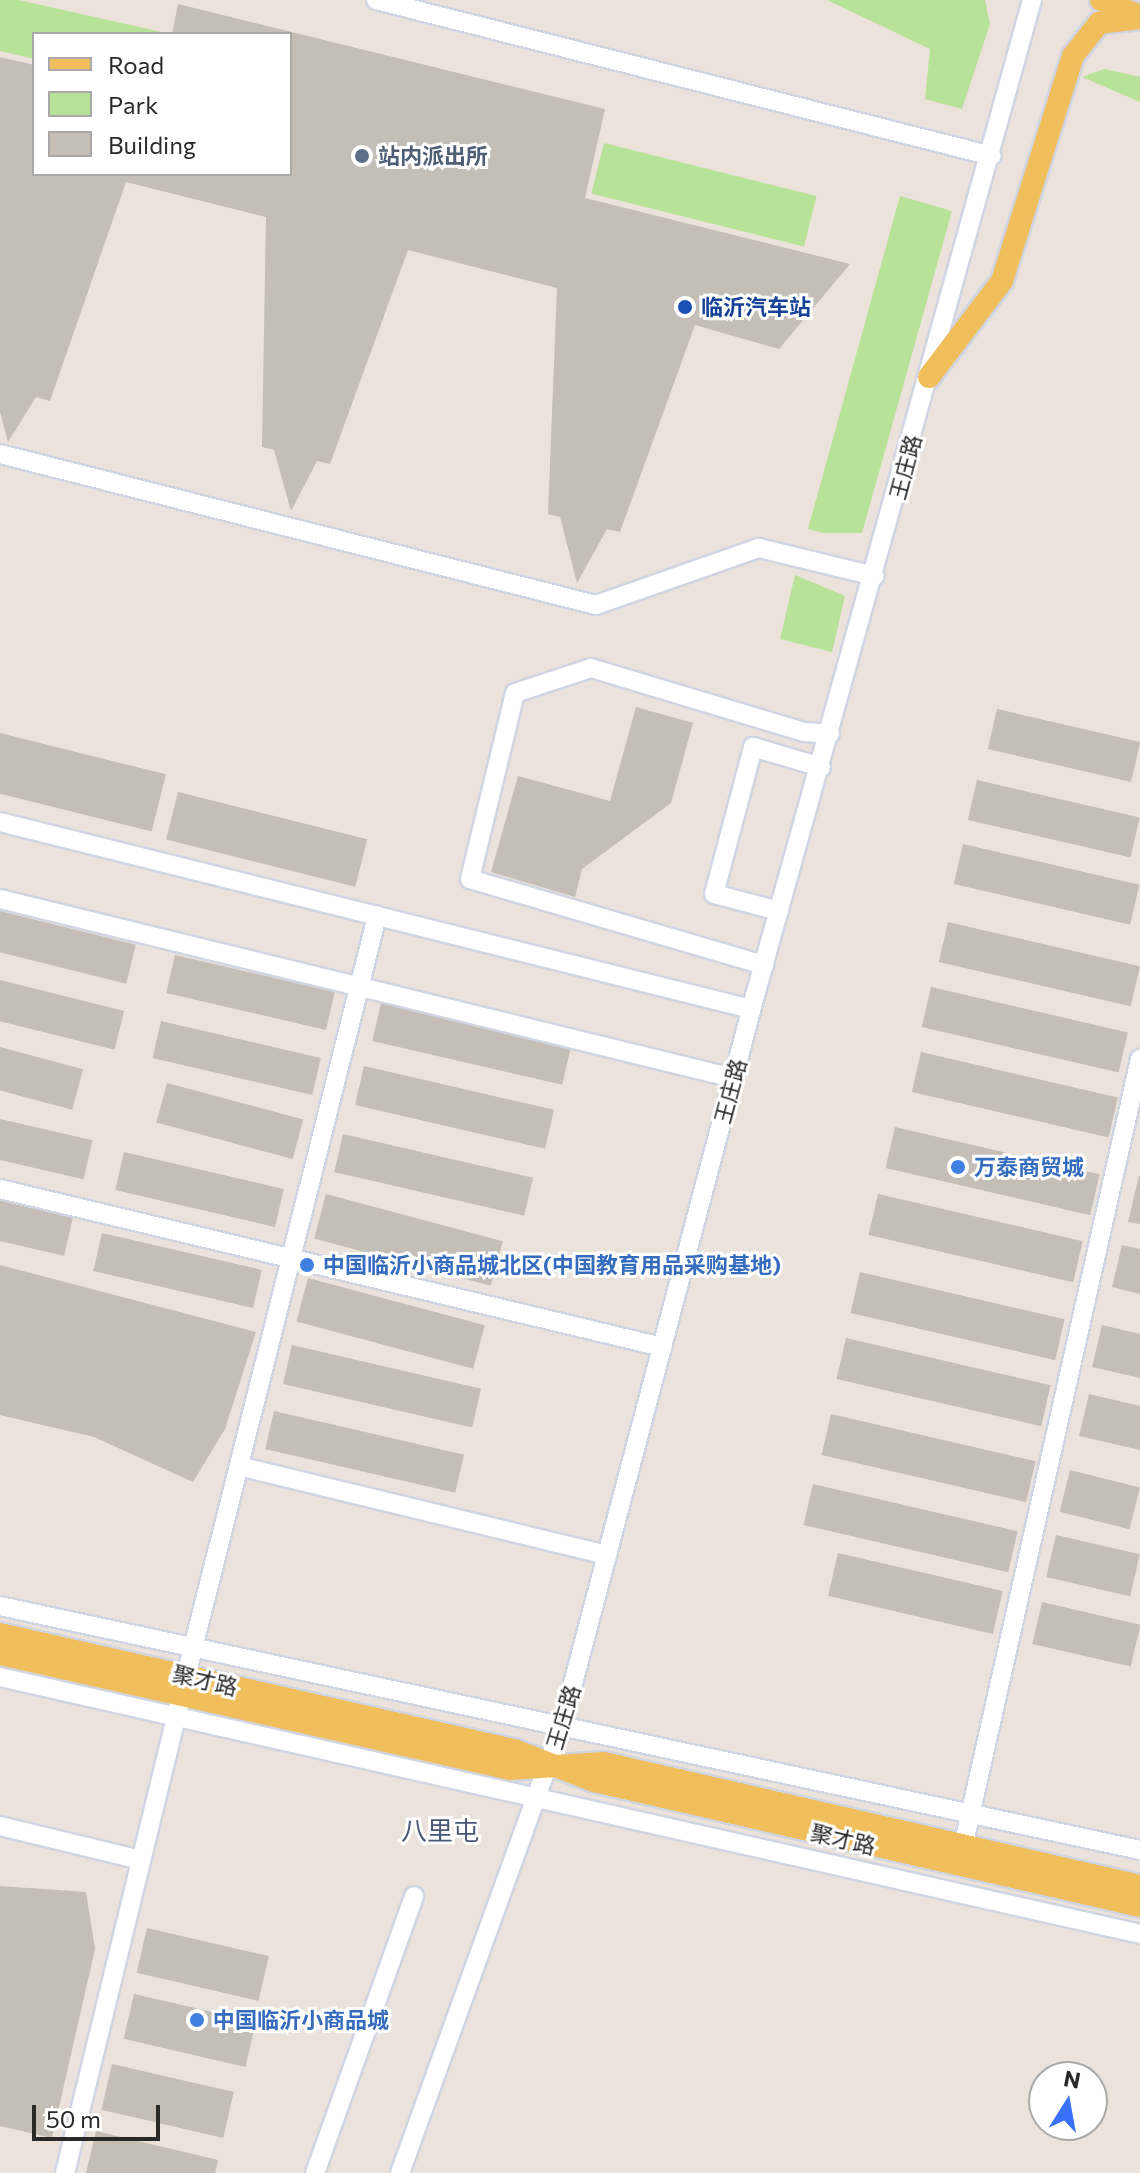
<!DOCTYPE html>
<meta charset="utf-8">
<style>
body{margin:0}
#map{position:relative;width:1140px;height:2173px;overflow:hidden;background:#ebe2db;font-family:Commissioner,"Noto Sans SC",sans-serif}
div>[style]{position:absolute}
.green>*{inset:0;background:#b8e297;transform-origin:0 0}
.building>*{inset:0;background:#c4beb6;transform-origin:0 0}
.roads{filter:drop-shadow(2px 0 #d0d5e2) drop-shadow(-2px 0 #d0d5e2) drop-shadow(0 2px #d0d5e2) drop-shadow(0 -2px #d0d5e2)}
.minor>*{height:18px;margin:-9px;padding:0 9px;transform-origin:9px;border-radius:9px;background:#fff}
.major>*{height:22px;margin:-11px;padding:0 11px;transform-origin:11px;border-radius:11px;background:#f0be5b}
.dots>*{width:22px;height:22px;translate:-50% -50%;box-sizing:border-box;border:4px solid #fff;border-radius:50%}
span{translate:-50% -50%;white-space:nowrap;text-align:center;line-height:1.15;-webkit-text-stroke:6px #fff;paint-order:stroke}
.service-label{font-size:22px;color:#4e5e75;font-weight:700}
.left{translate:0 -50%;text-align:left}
.transit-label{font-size:22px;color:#164399;font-weight:700}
.street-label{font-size:22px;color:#292929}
.shop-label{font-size:22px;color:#366cbe;font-weight:700}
.quarter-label{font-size:26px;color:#495779}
.legend{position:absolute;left:32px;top:32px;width:260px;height:144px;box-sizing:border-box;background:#fff;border:2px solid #a9a9a9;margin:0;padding:10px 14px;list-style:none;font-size:24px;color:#292929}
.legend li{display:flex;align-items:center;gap:16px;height:40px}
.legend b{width:40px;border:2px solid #a9a9a9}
.north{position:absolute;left:1028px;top:2061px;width:80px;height:80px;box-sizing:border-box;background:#fff;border:2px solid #a9a9a9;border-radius:50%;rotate:11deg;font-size:22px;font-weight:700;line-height:32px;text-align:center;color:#292929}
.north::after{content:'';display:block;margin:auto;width:28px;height:36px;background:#3971fa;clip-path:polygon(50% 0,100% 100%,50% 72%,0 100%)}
.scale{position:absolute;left:32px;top:2105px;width:128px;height:36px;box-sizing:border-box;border:4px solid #292929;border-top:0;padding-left:10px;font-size:24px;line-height:28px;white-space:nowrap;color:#292929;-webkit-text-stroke:6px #fff;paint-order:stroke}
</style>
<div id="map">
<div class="green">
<div style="clip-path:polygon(0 0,19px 0,166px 33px,34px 34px,34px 59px,0 51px)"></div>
<div style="clip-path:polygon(827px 0,985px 0,990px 24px,962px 109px,925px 99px,930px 49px)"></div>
<div style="clip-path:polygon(1104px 69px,1140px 77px,1140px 102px,1082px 77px)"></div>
<div style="left:604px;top:143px;width:219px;height:52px;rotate:14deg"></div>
<div style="clip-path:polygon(900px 196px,952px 211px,862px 533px,823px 533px,808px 529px)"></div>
<div style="clip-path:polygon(795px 575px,845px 596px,832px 652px,780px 639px)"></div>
</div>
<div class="building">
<div style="clip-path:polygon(178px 4px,605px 109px,585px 198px,850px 264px,779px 349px,695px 325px,620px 532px,607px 529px,577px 583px,560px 517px,548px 514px,557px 288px,408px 250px,330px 464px,317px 461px,291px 511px,274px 450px,262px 447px,266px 217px,126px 182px,50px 401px,36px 397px,8px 442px,0 412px,0 57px,34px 65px,34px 174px,290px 174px,290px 34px,172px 34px)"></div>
<div style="clip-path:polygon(636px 707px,693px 723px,671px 803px,582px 869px,575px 897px,491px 872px,518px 776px,610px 801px)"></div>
<div style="left:997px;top:709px;width:147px;height:41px;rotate:13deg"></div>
<div style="left:0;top:733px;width:171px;height:59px;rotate:14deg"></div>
<div style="left:977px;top:780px;width:167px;height:41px;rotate:13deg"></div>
<div style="left:178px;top:792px;width:195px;height:49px;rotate:14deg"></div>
<div style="left:963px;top:844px;width:181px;height:41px;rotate:13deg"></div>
<div style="left:0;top:911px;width:140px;height:40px;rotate:14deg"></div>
<div style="left:948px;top:922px;width:197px;height:41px;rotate:13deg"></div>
<div style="left:175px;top:955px;width:164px;height:39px;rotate:13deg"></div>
<div style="left:0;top:980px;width:128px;height:40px;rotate:14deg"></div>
<div style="left:931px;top:987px;width:202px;height:41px;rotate:13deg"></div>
<div style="left:381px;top:1003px;width:195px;height:39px;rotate:13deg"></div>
<div style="left:161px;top:1021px;width:164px;height:38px;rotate:13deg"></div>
<div style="left:0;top:1047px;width:86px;height:42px;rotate:15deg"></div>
<div style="left:921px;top:1052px;width:202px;height:41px;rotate:13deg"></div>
<div style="left:364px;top:1066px;width:195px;height:40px;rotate:13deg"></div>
<div style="left:167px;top:1083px;width:141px;height:41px;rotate:15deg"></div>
<div style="left:0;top:1119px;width:95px;height:40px;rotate:13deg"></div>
<div style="left:895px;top:1127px;width:210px;height:42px;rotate:13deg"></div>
<div style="left:343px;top:1134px;width:195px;height:39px;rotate:13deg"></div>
<div style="left:124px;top:1152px;width:164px;height:39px;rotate:13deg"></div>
<div style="clip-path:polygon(1139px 1176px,1140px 1176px,1140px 1224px,1128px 1222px)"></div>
<div style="left:326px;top:1194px;width:183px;height:46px;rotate:15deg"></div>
<div style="left:878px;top:1194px;width:210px;height:42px;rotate:13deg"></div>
<div style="left:0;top:1200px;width:75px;height:40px;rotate:13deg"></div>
<div style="left:102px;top:1233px;width:164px;height:39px;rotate:13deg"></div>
<div style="clip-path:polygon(1122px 1245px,1140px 1249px,1140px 1294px,1112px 1287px)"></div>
<div style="clip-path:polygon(0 1265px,256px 1332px,225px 1429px,193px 1482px,94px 1437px,0 1415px)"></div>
<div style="left:860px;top:1272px;width:210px;height:42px;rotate:13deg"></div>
<div style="left:308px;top:1278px;width:183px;height:45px;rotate:15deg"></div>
<div style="clip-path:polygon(1102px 1325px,1140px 1334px,1140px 1378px,1092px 1367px)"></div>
<div style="left:846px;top:1338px;width:210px;height:42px;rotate:13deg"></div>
<div style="left:292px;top:1345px;width:194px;height:40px;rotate:13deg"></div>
<div style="clip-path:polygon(1089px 1394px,1140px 1406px,1140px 1450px,1079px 1436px)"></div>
<div style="left:274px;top:1411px;width:195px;height:39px;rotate:13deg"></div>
<div style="left:831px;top:1414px;width:210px;height:42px;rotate:13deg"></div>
<div style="left:1070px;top:1470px;width:72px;height:43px;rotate:14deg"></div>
<div style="left:813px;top:1484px;width:210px;height:42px;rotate:13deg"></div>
<div style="left:1056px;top:1535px;width:86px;height:43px;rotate:13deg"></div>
<div style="left:838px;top:1553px;width:169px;height:44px;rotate:13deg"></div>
<div style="left:1042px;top:1602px;width:101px;height:43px;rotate:13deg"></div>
<div style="clip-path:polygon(0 1886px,86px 1892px,95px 1949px,52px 2138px,0 2126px)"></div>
<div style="left:147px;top:1928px;width:125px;height:46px;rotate:13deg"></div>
<div style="left:134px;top:1994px;width:125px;height:46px;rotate:13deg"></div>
<div style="left:112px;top:2064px;width:125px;height:47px;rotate:13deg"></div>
<div style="clip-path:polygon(96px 2131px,218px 2160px,215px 2173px,86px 2173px)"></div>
</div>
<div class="roads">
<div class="minor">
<div style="left:376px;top:0;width:635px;rotate:14.21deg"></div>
<div style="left:0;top:454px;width:615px;rotate:14.22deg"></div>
<div style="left:596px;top:605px;width:173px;rotate:-19.3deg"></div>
<div style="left:759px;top:548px;width:119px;rotate:13.6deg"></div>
<div style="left:0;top:822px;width:774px;rotate:13.98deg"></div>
<div style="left:0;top:899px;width:755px;rotate:13.72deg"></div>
<div style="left:779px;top:911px;width:67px;rotate:-165.3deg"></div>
<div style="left:714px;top:894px;width:152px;rotate:-75.1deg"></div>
<div style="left:753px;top:747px;width:71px;rotate:16.4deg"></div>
<div style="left:764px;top:965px;width:306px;rotate:-163.7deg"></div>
<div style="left:470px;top:879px;width:191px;rotate:-76.4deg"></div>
<div style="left:515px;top:693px;width:80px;rotate:-18.2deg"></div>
<div style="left:591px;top:668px;width:222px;rotate:16.7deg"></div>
<div style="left:804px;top:732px;width:26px;rotate:4deg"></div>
<div style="left:0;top:1189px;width:681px;rotate:13.42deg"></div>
<div style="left:239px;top:1466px;width:379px;rotate:13.6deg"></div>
<div style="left:0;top:1606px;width:1166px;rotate:12.08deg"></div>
<div style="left:186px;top:1676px;width:784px;rotate:-75.89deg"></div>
<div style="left:0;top:1677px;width:1169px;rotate:12.7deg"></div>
<div style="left:0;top:1826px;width:145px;rotate:13.6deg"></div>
<div style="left:963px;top:1847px;width:808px;rotate:-77.34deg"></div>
<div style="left:65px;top:2173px;width:482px;rotate:-76.3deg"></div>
<div style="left:315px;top:2173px;width:294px;rotate:-70.3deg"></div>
<div style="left:400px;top:2173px;width:476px;rotate:-70.1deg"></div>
<div style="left:562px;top:1725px;width:758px;rotate:-75.18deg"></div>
<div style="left:756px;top:992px;width:1030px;rotate:-74.45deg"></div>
</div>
<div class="major">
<div style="left:1101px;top:0;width:42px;rotate:22.3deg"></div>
<div style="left:929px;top:377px;width:121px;rotate:-52.8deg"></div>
<div style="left:1002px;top:281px;width:236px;rotate:-72.5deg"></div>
<div style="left:1073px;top:56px;width:42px;rotate:-51.8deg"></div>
<div style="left:1099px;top:23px;width:41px;rotate:-7deg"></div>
<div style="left:0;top:1634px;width:527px;rotate:12.72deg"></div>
<div style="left:514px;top:1750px;width:86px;rotate:21.2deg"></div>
<div style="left:594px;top:1781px;width:560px;rotate:12.89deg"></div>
<div style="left:0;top:1654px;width:523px;rotate:12.71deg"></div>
<div style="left:510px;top:1769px;width:94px;rotate:-3.7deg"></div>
<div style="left:604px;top:1763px;width:550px;rotate:12.92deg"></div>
</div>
</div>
<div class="dots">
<div style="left:362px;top:156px;background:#5c6f8a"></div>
<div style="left:685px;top:307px;background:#1a4fb4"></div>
<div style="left:958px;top:1167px;background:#3f7fe0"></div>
<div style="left:307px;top:1265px;background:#3f7fe0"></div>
<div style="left:197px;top:2020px;background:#3f7fe0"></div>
</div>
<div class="service-label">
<span class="left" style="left:378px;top:156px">站内派出所</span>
</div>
<div class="transit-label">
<span class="left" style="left:701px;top:307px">临沂汽车站</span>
</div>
<div class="street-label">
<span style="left:905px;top:467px;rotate:-75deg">王庄路</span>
<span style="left:730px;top:1091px;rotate:-75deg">王庄路</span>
<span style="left:205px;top:1680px;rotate:13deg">聚才路</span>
<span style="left:563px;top:1717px;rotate:-73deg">王庄路</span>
<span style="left:843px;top:1839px;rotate:13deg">聚才路</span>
</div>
<div class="shop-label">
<span class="left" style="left:974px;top:1167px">万泰商贸城</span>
<span class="left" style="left:323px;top:1265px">中国临沂小商品城北区(中国教育用品采购基地)</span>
<span class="left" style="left:213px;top:2020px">中国临沂小商品城</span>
</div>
<div class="quarter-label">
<span style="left:440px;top:1830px">八里屯</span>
</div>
<ul class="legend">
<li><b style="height:10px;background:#f0be5b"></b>Road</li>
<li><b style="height:22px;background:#b8e297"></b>Park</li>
<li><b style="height:22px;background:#c4beb6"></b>Building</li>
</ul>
<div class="north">N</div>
<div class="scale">50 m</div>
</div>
